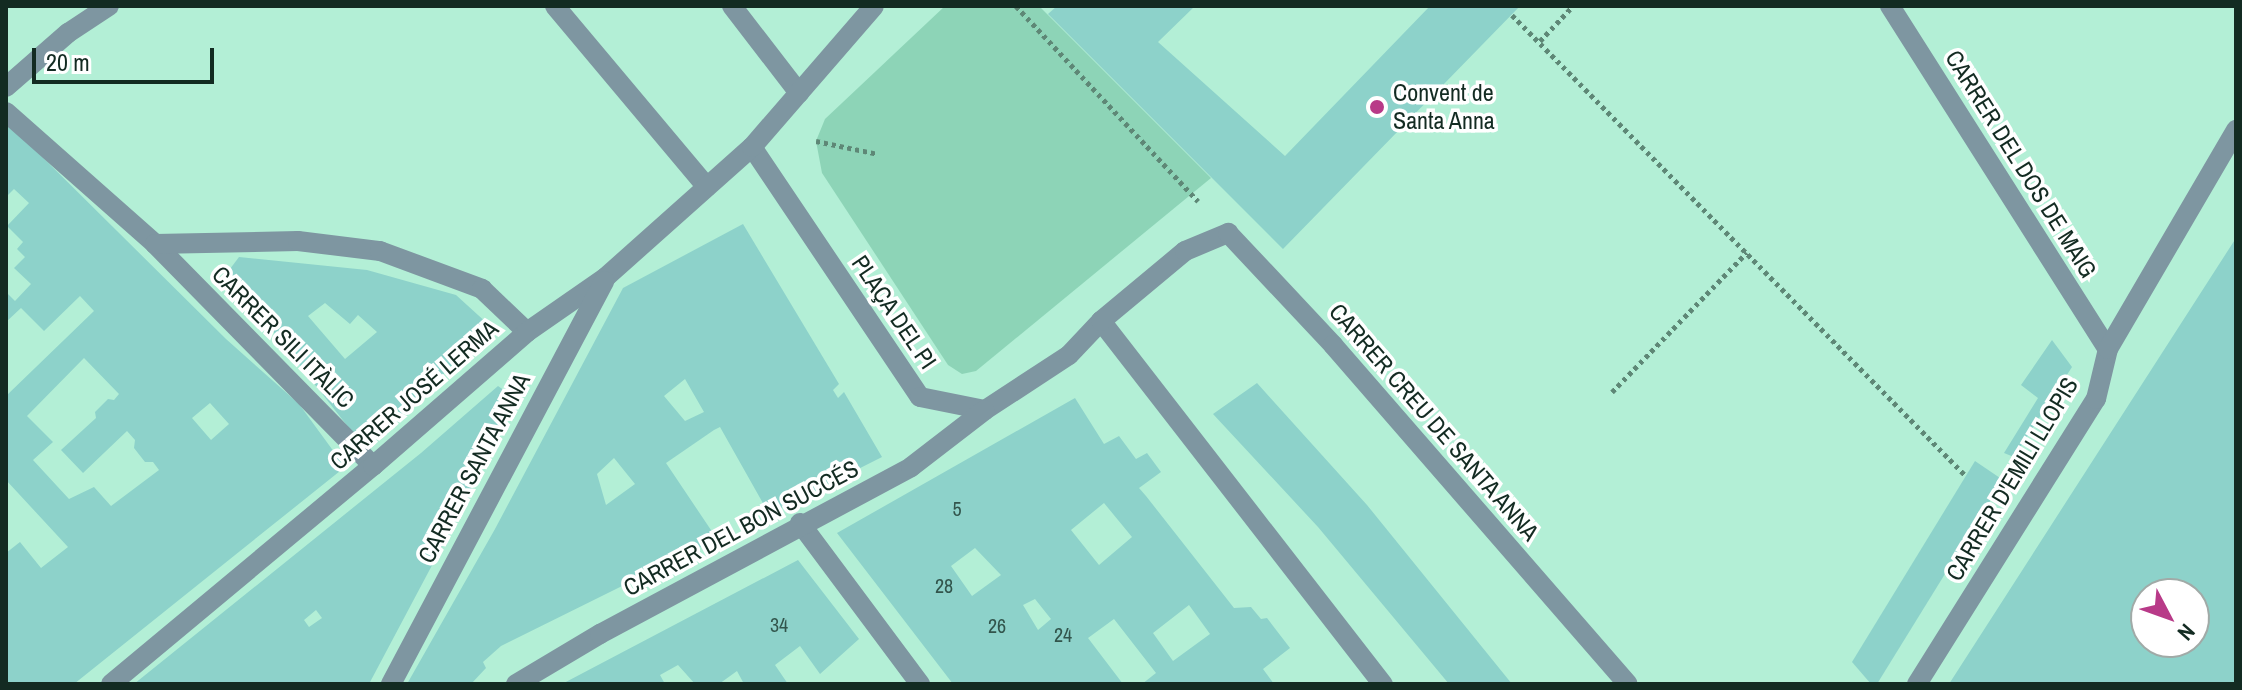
<!DOCTYPE html>
<meta charset="utf-8">
<style>
body{margin:0}
#map{position:relative;width:2242px;height:690px;overflow:hidden;background:#b3efd6;font-family:"Archivo Narrow",sans-serif}
div>[style]{position:absolute}
.green>*{inset:0;background:#8dd4b7}
.building>*{inset:0;background:#8dd2ca}
.path>*{height:5px;margin-top:-2.5px;transform-origin:0;background:repeating-linear-gradient(90deg,#5e8776 0 4px,transparent 0 8px)}
.pedestrian>*{height:20px;margin:-10px;padding:0 10px;transform-origin:10px;border-radius:10px;background:#7e96a1}
.minor>*{height:20px;margin:-10px;padding:0 10px;transform-origin:10px;border-radius:10px;background:#7e96a1}
.dots>*{width:22px;height:22px;translate:-50% -50%;box-sizing:border-box;border:4px solid #fff;border-radius:50%}
span{translate:-50% -50%;white-space:nowrap;text-align:center;line-height:1.15;-webkit-text-stroke:7px #fff;paint-order:stroke}
.number-label{font-size:20px;color:#32554c}
.number-label span{-webkit-text-stroke-width:0}
.poi-label{font-size:24px;color:#132b22}
.left{translate:0 -50%;text-align:left}
.street-label{font-size:24px;color:#132b22}
.frame{position:absolute;inset:0;border:8px solid #132b22;pointer-events:none}
.north{position:absolute;left:2130px;top:578px;width:80px;height:80px;box-sizing:border-box;background:#fff;border:2px solid #a1aaa7;border-radius:50%;rotate:131deg;font-size:22px;font-weight:700;line-height:32px;text-align:center;color:#132b22}
.north::after{content:'';display:block;margin:auto;width:28px;height:36px;background:#b83a88;clip-path:polygon(50% 0,100% 100%,50% 72%,0 100%)}
.scale{position:absolute;left:32px;top:48px;width:182px;height:36px;box-sizing:border-box;border:4px solid #132b22;border-top:0;padding-left:10px;font-size:24px;line-height:28px;white-space:nowrap;color:#132b22;-webkit-text-stroke:6px #fff;paint-order:stroke}
</style>
<div id="map">
<div class="green">
<div style="clip-path:polygon(945px 6px,1039px 6px,1211px 178px,976px 371px,962px 374px,948px 365px,822px 173px,816px 141px,825px 119px)"></div>
</div>
<div class="building">
<div style="clip-path:polygon(1057px 6px,1195px 6px,1158px 42px,1285px 156px,1430px 6px,1520px 6px,1283px 249px,1048px 14px)"></div>
<div style="clip-path:polygon(evenodd,6px 121px,226px 339px,299px 404px,345px 467px,74px 684px,6px 684px,6px 553px,20px 542px,41px 568px,68px 547px,6px 480px,6px 396px,94px 311px,80px 296px,44px 331px,21px 308px,6px 322px,6px 292px,15px 301px,31px 284px,14px 268px,25px 257px,17px 249px,23px 242px,7px 226px,29px 203px,14px 189px,6px 197px,6px 121px,84px 358px,119px 394px,114px 400px,108px 399px,95px 412px,96px 418px,61px 450px,83px 473px,127px 431px,135px 440px,134px 448px,145px 462px,153px 462px,159px 470px,111px 506px,94px 487px,69px 499px,33px 460px,53px 442px,27px 416px,84px 358px,6px 121px,210px 403px,229px 424px,211px 440px,192px 418px,210px 403px)"></div>
<div style="clip-path:polygon(evenodd,743px 224px,839px 384px,833px 390px,838px 398px,844px 392px,882px 457px,769px 514px,720px 427px,714px 430px,666px 463px,717px 539px,501px 646px,483px 662px,486px 668px,471px 684px,407px 684px,495px 529px,623px 288px,743px 224px,685px 379px,704px 412px,685px 421px,664px 396px,685px 379px,743px 224px,614px 458px,635px 484px,606px 505px,597px 474px,614px 458px)"></div>
<div style="clip-path:polygon(evenodd,2236px 238px,2236px 684px,1949px 684px,2236px 238px,2146px 594px,2194px 594px,2194px 642px,2146px 642px,2146px 594px)"></div>
<div style="clip-path:polygon(evenodd,239px 257px,367px 270px,456px 295px,489px 325px,427px 392px,364px 447px,227px 273px,239px 257px,325px 303px,350px 324px,358px 315px,377px 332px,345px 359px,308px 316px,325px 303px)"></div>
<div style="clip-path:polygon(2052px 340px,2072px 367px,2014px 457px,2004px 453px,2038px 398px,2021px 385px)"></div>
<div style="clip-path:polygon(1257px 383px,1367px 505px,1512px 684px,1449px 684px,1318px 527px,1213px 414px)"></div>
<div style="clip-path:polygon(evenodd,498px 386px,512px 396px,464px 505px,369px 684px,134px 684px,421px 453px,498px 386px,316px 610px,322px 618px,309px 627px,304px 620px,316px 610px)"></div>
<div style="clip-path:polygon(evenodd,1075px 398px,1104px 444px,1119px 436px,1136px 459px,1147px 453px,1161px 472px,1139px 488px,1146px 496px,1234px 608px,1251px 607px,1261px 619px,1267px 618px,1290px 648px,1263px 669px,1274px 684px,1142px 684px,1156px 673px,1114px 619px,1088px 638px,1123px 684px,953px 684px,837px 533px,1075px 398px,1104px 503px,1132px 537px,1099px 565px,1071px 530px,1104px 503px,1075px 398px,975px 548px,1001px 575px,972px 596px,951px 566px,975px 548px,1075px 398px,1035px 599px,1051px 619px,1038px 630px,1023px 605px,1035px 599px,1075px 398px,1189px 605px,1210px 634px,1173px 661px,1153px 633px,1189px 605px)"></div>
<div style="clip-path:polygon(1975px 461px,2003px 480px,1877px 684px,1871px 684px,1852px 662px)"></div>
<div style="clip-path:polygon(798px 560px,859px 639px,820px 674px,800px 646px,775px 665px,788px 684px,744px 684px,737px 671px,719px 684px,695px 684px,678px 665px,660px 675px,665px 684px,562px 684px)"></div>
</div>
<div class="path">
<div style="left:1016px;top:6px;width:267px;rotate:47deg"></div>
<div style="left:1512px;top:15px;width:647px;rotate:45.44deg"></div>
<div style="left:1540px;top:41px;width:48px;rotate:-46.7deg"></div>
<div style="left:816px;top:141px;width:63px;rotate:11.8deg"></div>
<div style="left:1612px;top:392px;width:194px;rotate:-46deg"></div>
</div>
<div class="pedestrian">
<div style="left:1101px;top:321px;width:460px;rotate:52.2deg"></div>
</div>
<div class="minor">
<div style="left:555px;top:6px;width:236px;rotate:50deg"></div>
<div style="left:732px;top:6px;width:110px;rotate:52.4deg"></div>
<div style="left:1890px;top:6px;width:406px;rotate:57.6deg"></div>
<div style="left:6px;top:87px;width:82px;rotate:-41.1deg"></div>
<div style="left:68px;top:33px;width:49px;rotate:-33.4deg"></div>
<div style="left:6px;top:112px;width:199px;rotate:41.5deg"></div>
<div style="left:155px;top:244px;width:311px;rotate:45.5deg"></div>
<div style="left:752px;top:147px;width:301px;rotate:56.1deg"></div>
<div style="left:920px;top:397px;width:66px;rotate:11.3deg"></div>
<div style="left:985px;top:410px;width:100px;rotate:-33.2deg"></div>
<div style="left:1069px;top:355px;width:47px;rotate:-46.7deg"></div>
<div style="left:1101px;top:321px;width:109px;rotate:-39.8deg"></div>
<div style="left:1185px;top:251px;width:47px;rotate:-22.7deg"></div>
<div style="left:1228px;top:233px;width:154px;rotate:46.8deg"></div>
<div style="left:1333px;top:345px;width:449px;rotate:49deg"></div>
<div style="left:155px;top:244px;width:143px;rotate:-1.2deg"></div>
<div style="left:298px;top:241px;width:83px;rotate:7deg"></div>
<div style="left:380px;top:251px;width:109px;rotate:20.4deg"></div>
<div style="left:482px;top:289px;width:62px;rotate:43.7deg"></div>
<div style="left:800px;top:523px;width:201px;rotate:53.3deg"></div>
<div style="left:111px;top:684px;width:341px;rotate:-39.8deg"></div>
<div style="left:373px;top:466px;width:204px;rotate:-41deg"></div>
<div style="left:527px;top:332px;width:96px;rotate:-34.8deg"></div>
<div style="left:606px;top:277px;width:195px;rotate:-41.7deg"></div>
<div style="left:752px;top:147px;width:186px;rotate:-49.1deg"></div>
<div style="left:391px;top:684px;width:456px;rotate:-62.1deg"></div>
<div style="left:516px;top:684px;width:98px;rotate:-30.8deg"></div>
<div style="left:600px;top:634px;width:353px;rotate:-28.2deg"></div>
<div style="left:911px;top:467px;width:93px;rotate:-37.6deg"></div>
<div style="left:1917px;top:684px;width:337px;rotate:-57.9deg"></div>
<div style="left:2096px;top:399px;width:51px;rotate:-76.5deg"></div>
<div style="left:2108px;top:349px;width:254px;rotate:-59.7deg"></div>
</div>
<div class="dots">
<div style="left:1377px;top:107px;background:#b83a88"></div>
</div>
<div class="number-label">
<span style="left:957px;top:508px">5</span>
<span style="left:944px;top:585px">28</span>
<span style="left:779px;top:624px">34</span>
<span style="left:997px;top:625px">26</span>
<span style="left:1063px;top:634px">24</span>
</div>
<div class="poi-label">
<span class="left" style="left:1393px;top:107px">Convent de<br>Santa Anna</span>
</div>
<div class="street-label">
<span style="left:2021px;top:164px;rotate:58deg">CARRER DEL DOS DE MAIG</span>
<span style="left:894px;top:312px;rotate:56deg">PLAÇA DEL PI</span>
<span style="left:283px;top:337px;rotate:45deg">CARRER SILI ITÀLIC</span>
<span style="left:414px;top:395px;rotate:-41deg">CARRER JOSÉ LERMA</span>
<span style="left:1434px;top:422px;rotate:49deg">CARRER CREU DE SANTA ANNA</span>
<span style="left:474px;top:468px;rotate:-62deg">CARRER SANTA ANNA</span>
<span style="left:2012px;top:479px;rotate:-59deg">CARRER D'EMILI LLOPIS</span>
<span style="left:741px;top:528px;rotate:-28deg">CARRER DEL BON SUCCÉS</span>
</div>
<div class="frame"></div>
<div class="north">N</div>
<div class="scale">20 m</div>
</div>
